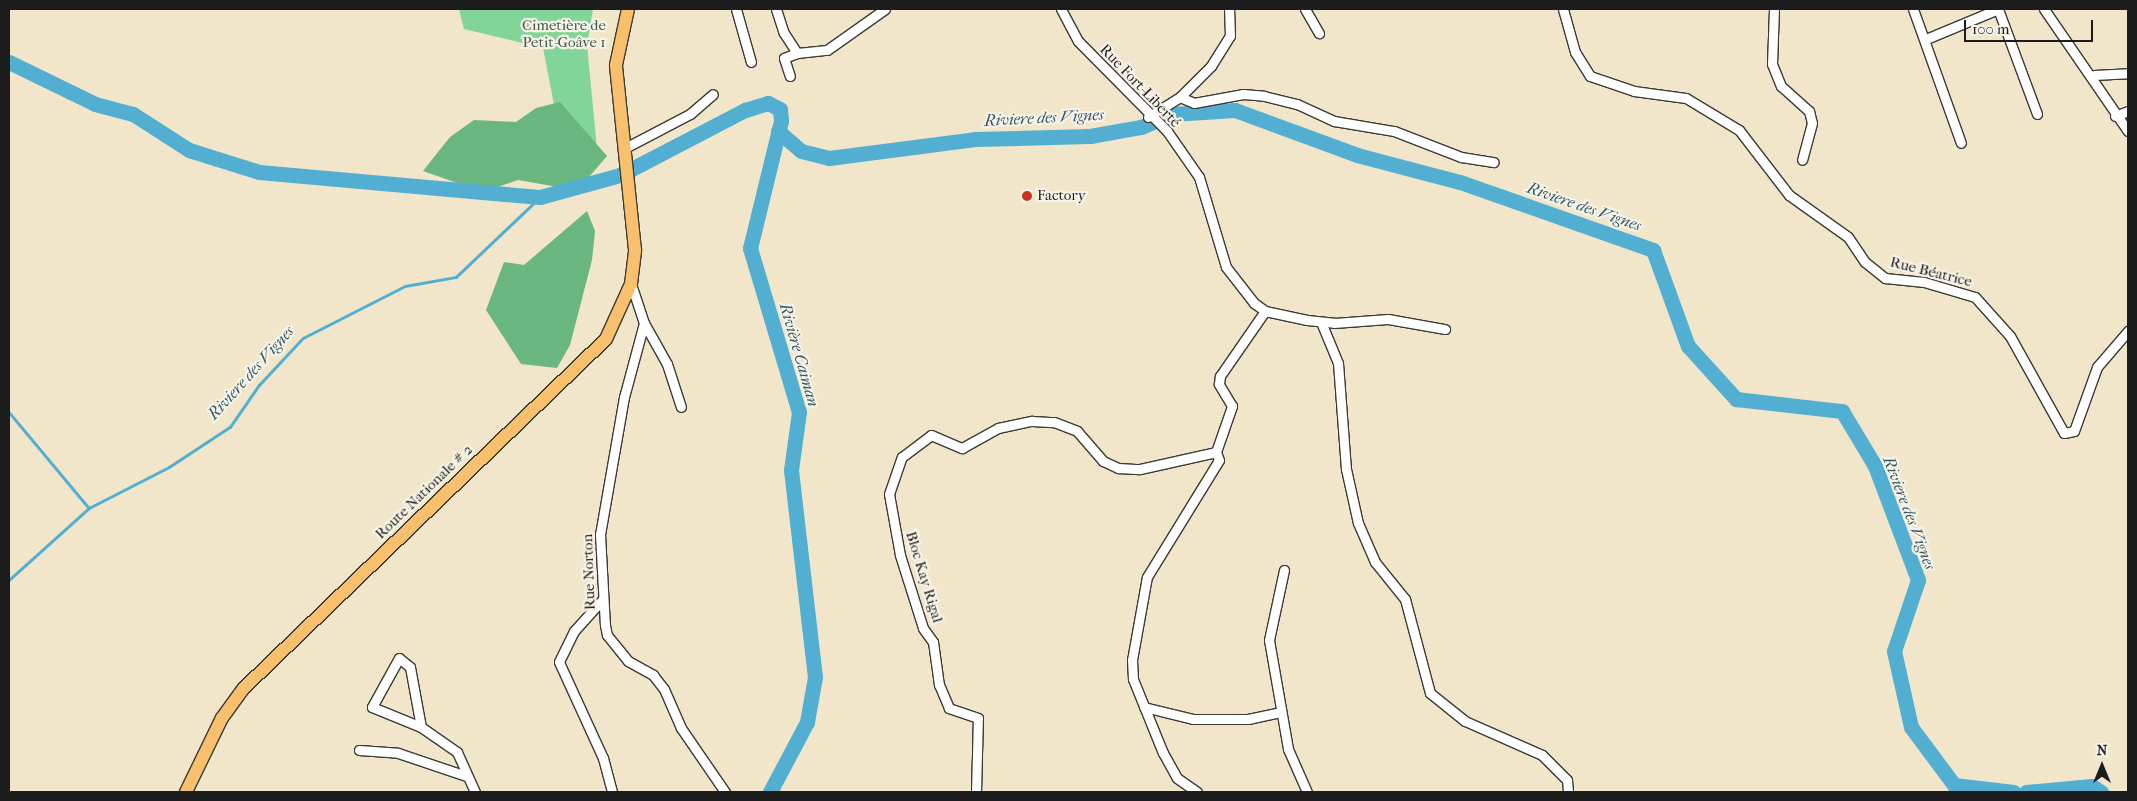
<!DOCTYPE html>
<meta charset="utf-8">
<style>
body{margin:0}
#map{position:relative;width:2137px;height:801px;overflow:hidden;background:#f1e5ca;font-family:"IM FELL French Canon",serif}
div>[style]{position:absolute}
.green>*{inset:0;background:#82d598}
.forest>*{inset:0;background:#69b680}
.stream>*{height:2.5px;margin:-1.25px;padding:0 1.25px;transform-origin:1.25px;border-radius:1.25px;background:#52afd1}
.river>*{height:15px;margin:-7.5px;padding:0 7.5px;transform-origin:7.5px;border-radius:7.5px;background:#52afd1}
.roads{filter:drop-shadow(1px 0 #3c3a36) drop-shadow(-1px 0 #3c3a36) drop-shadow(0 1px #3c3a36) drop-shadow(0 -1px #3c3a36)}
.street>*{height:9px;margin:-4.5px;padding:0 4.5px;transform-origin:4.5px;border-radius:4.5px;background:#fff}
.primary>*{height:12px;margin:-6px;padding:0 6px;transform-origin:6px;border-radius:6px;background:#f8bf6c}
.dots>*{width:14px;height:14px;translate:-50% -50%;box-sizing:border-box;border:2px solid #f7f3e8;border-radius:50%}
span{translate:-50% -50%;white-space:nowrap;text-align:center;line-height:1.15;-webkit-text-stroke:4.5px #f7f3e8;paint-order:stroke}
.park-label{font-size:15px;color:#405d47}
.street-label{font-size:15px;color:#1c1c1c}
.poi-label{font-size:15px;color:#1c1c1c}
.left{translate:0 -50%;text-align:left}
.water-label{font-size:16px;color:#325764;font-style:italic}
.frame{position:absolute;inset:0;border:10px solid #1c1c1c;pointer-events:none}
.north{position:absolute;left:2077px;top:741px;width:50px;height:50px;-webkit-text-stroke:4px #f7f3e8;paint-order:stroke;rotate:0deg;font-size:14px;font-weight:700;line-height:20px;text-align:center;color:#1c1c1c}
.north::after{content:'';display:block;margin:auto;width:18px;height:22px;background:#1c1c1c;clip-path:polygon(50% 0,100% 100%,50% 72%,0 100%)}
.scale{position:absolute;left:1964px;top:20px;width:129px;height:22px;box-sizing:border-box;border:2px solid #1c1c1c;border-top:0;padding-left:6px;font-size:15px;line-height:18px;white-space:nowrap;color:#1c1c1c;-webkit-text-stroke:4px #f7f3e8;paint-order:stroke}
</style>
<div id="map">
<div class="green">
<div style="clip-path:polygon(459px 9px,593px 9px,587px 45px,597px 149px,556px 115px,543px 48px,464px 29px)"></div>
</div>
<div class="forest">
<div style="clip-path:polygon(560px 102px,607px 156px,589px 177px,558px 187px,518px 180px,483px 192px,423px 171px,450px 137px,474px 120px,516px 122px,536px 108px)"></div>
<div style="clip-path:polygon(587px 211px,595px 231px,592px 260px,570px 345px,557px 368px,521px 364px,486px 310px,504px 262px,524px 265px)"></div>
</div>
<div class="stream">
<div style="left:9px;top:412px;width:125px;rotate:50.2deg"></div>
<div style="left:89px;top:508px;width:90px;rotate:-27.1deg"></div>
<div style="left:169px;top:467px;width:73px;rotate:-33.3deg"></div>
<div style="left:230px;top:427px;width:51px;rotate:-55.4deg"></div>
<div style="left:259px;top:385px;width:64px;rotate:-46.9deg"></div>
<div style="left:303px;top:338px;width:114px;rotate:-27deg"></div>
<div style="left:405px;top:286px;width:52px;rotate:-10deg"></div>
<div style="left:456px;top:277px;width:116px;rotate:-43.6deg"></div>
<div style="left:9px;top:580px;width:108px;rotate:-42deg"></div>
</div>
<div class="river">
<div style="left:9px;top:62px;width:96px;rotate:26deg"></div>
<div style="left:95px;top:104px;width:39px;rotate:15deg"></div>
<div style="left:133px;top:114px;width:67px;rotate:32.7deg"></div>
<div style="left:189px;top:150px;width:73px;rotate:17.4deg"></div>
<div style="left:259px;top:172px;width:282px;rotate:5.1deg"></div>
<div style="left:540px;top:197px;width:83px;rotate:-15.4deg"></div>
<div style="left:620px;top:175px;width:141px;rotate:-27.5deg"></div>
<div style="left:745px;top:110px;width:24px;rotate:-17deg"></div>
<div style="left:768px;top:103px;width:13px;rotate:27deg"></div>
<div style="left:780px;top:109px;width:12px;rotate:85deg"></div>
<div style="left:781px;top:121px;width:131px;rotate:103.7deg"></div>
<div style="left:750px;top:248px;width:171px;rotate:73.4deg"></div>
<div style="left:799px;top:412px;width:59px;rotate:97.9deg"></div>
<div style="left:791px;top:470px;width:208px;rotate:83.4deg"></div>
<div style="left:815px;top:677px;width:46px;rotate:100.1deg"></div>
<div style="left:807px;top:722px;width:79px;rotate:117.9deg"></div>
<div style="left:778px;top:131px;width:30px;rotate:41deg"></div>
<div style="left:801px;top:151px;width:29px;rotate:14deg"></div>
<div style="left:829px;top:158px;width:147px;rotate:-7.4deg"></div>
<div style="left:975px;top:139px;width:115px;rotate:-1.5deg"></div>
<div style="left:1090px;top:136px;width:52px;rotate:-10deg"></div>
<div style="left:1141px;top:127px;width:34px;rotate:-23deg"></div>
<div style="left:1172px;top:114px;width:63px;rotate:-3.6deg"></div>
<div style="left:1235px;top:110px;width:130px;rotate:20.2deg"></div>
<div style="left:1357px;top:155px;width:106px;rotate:14.7deg"></div>
<div style="left:1460px;top:182px;width:205px;rotate:19.4deg"></div>
<div style="left:1653px;top:250px;width:102px;rotate:70deg"></div>
<div style="left:1688px;top:346px;width:72px;rotate:47.8deg"></div>
<div style="left:1736px;top:399px;width:107px;rotate:6.5deg"></div>
<div style="left:1842px;top:411px;width:64px;rotate:59deg"></div>
<div style="left:1875px;top:466px;width:122px;rotate:69.3deg"></div>
<div style="left:1918px;top:580px;width:75px;rotate:108.7deg"></div>
<div style="left:1894px;top:651px;width:78px;rotate:77.4deg"></div>
<div style="left:1911px;top:727px;width:72px;rotate:53.4deg"></div>
<div style="left:1954px;top:785px;width:60px;rotate:6.7deg"></div>
<div style="left:2026px;top:792px;width:66px;rotate:-5.2deg"></div>
<div style="left:2092px;top:786px;width:11px;rotate:34deg"></div>
</div>
<div class="roads">
<div class="street">
<div style="left:736px;top:9px;width:55px;rotate:74.2deg"></div>
<div style="left:776px;top:9px;width:25px;rotate:72deg"></div>
<div style="left:784px;top:33px;width:24px;rotate:57deg"></div>
<div style="left:797px;top:53px;width:14px;rotate:159deg"></div>
<div style="left:784px;top:58px;width:19px;rotate:72deg"></div>
<div style="left:1061px;top:9px;width:36px;rotate:62deg"></div>
<div style="left:1078px;top:41px;width:127px;rotate:45.3deg"></div>
<div style="left:1167px;top:131px;width:56px;rotate:55.2deg"></div>
<div style="left:1199px;top:177px;width:94px;rotate:73.3deg"></div>
<div style="left:1226px;top:267px;width:46px;rotate:52.1deg"></div>
<div style="left:1254px;top:303px;width:14px;rotate:36deg"></div>
<div style="left:1265px;top:311px;width:43px;rotate:12.1deg"></div>
<div style="left:1307px;top:320px;width:27px;rotate:6deg"></div>
<div style="left:1334px;top:323px;width:54px;rotate:-4.2deg"></div>
<div style="left:1388px;top:319px;width:58px;rotate:10deg"></div>
<div style="left:1305px;top:9px;width:28px;rotate:60deg"></div>
<div style="left:1563px;top:9px;width:45px;rotate:74.4deg"></div>
<div style="left:1575px;top:52px;width:28px;rotate:58deg"></div>
<div style="left:1590px;top:76px;width:46px;rotate:18.8deg"></div>
<div style="left:1634px;top:91px;width:52px;rotate:7.7deg"></div>
<div style="left:1686px;top:98px;width:62px;rotate:31.1deg"></div>
<div style="left:1739px;top:130px;width:82px;rotate:52.4deg"></div>
<div style="left:1789px;top:195px;width:72px;rotate:35.4deg"></div>
<div style="left:1848px;top:237px;width:30px;rotate:56deg"></div>
<div style="left:1865px;top:262px;width:26px;rotate:39deg"></div>
<div style="left:1885px;top:278px;width:39px;rotate:6deg"></div>
<div style="left:1924px;top:282px;width:53px;rotate:16.4deg"></div>
<div style="left:1975px;top:297px;width:52px;rotate:48.1deg"></div>
<div style="left:2010px;top:336px;width:111px;rotate:60.9deg"></div>
<div style="left:2064px;top:433px;width:10px;rotate:-11deg"></div>
<div style="left:2074px;top:431px;width:68px;rotate:-70.2deg"></div>
<div style="left:2097px;top:367px;width:48px;rotate:-49.3deg"></div>
<div style="left:1774px;top:9px;width:55px;rotate:92.1deg"></div>
<div style="left:1772px;top:64px;width:24px;rotate:68deg"></div>
<div style="left:1781px;top:86px;width:38px;rotate:42deg"></div>
<div style="left:1809px;top:111px;width:12px;rotate:76deg"></div>
<div style="left:1812px;top:123px;width:38px;rotate:105deg"></div>
<div style="left:1913px;top:9px;width:142px;rotate:70.3deg"></div>
<div style="left:1998px;top:9px;width:112px;rotate:69.6deg"></div>
<div style="left:2044px;top:9px;width:148px;rotate:55.5deg"></div>
<div style="left:1926px;top:39px;width:78px;rotate:-22.6deg"></div>
<div style="left:797px;top:53px;width:30px;rotate:-6deg"></div>
<div style="left:827px;top:50px;width:71px;rotate:-35.3deg"></div>
<div style="left:2094px;top:75px;width:34px;rotate:-3deg"></div>
<div style="left:1180px;top:97px;width:15px;rotate:23deg"></div>
<div style="left:1194px;top:103px;width:50px;rotate:-10.4deg"></div>
<div style="left:1243px;top:94px;width:21px;rotate:5deg"></div>
<div style="left:1264px;top:96px;width:34px;rotate:14deg"></div>
<div style="left:1297px;top:104px;width:41px;rotate:24.7deg"></div>
<div style="left:1334px;top:121px;width:61px;rotate:9.5deg"></div>
<div style="left:1394px;top:131px;width:72px;rotate:21.2deg"></div>
<div style="left:1461px;top:157px;width:33px;rotate:9deg"></div>
<div style="left:2115px;top:116px;width:14px;rotate:-21deg"></div>
<div style="left:1148px;top:117px;width:38px;rotate:-32deg"></div>
<div style="left:1180px;top:97px;width:44px;rotate:-45deg"></div>
<div style="left:1211px;top:66px;width:36px;rotate:-58deg"></div>
<div style="left:1230px;top:36px;width:27px;rotate:-92deg"></div>
<div style="left:623px;top:149px;width:76px;rotate:-27.6deg"></div>
<div style="left:690px;top:114px;width:30px;rotate:-41deg"></div>
<div style="left:631px;top:284px;width:41px;rotate:71.6deg"></div>
<div style="left:644px;top:323px;width:77px;rotate:105.1deg"></div>
<div style="left:624px;top:397px;width:139px;rotate:99.9deg"></div>
<div style="left:600px;top:534px;width:91px;rotate:86.9deg"></div>
<div style="left:605px;top:625px;width:10px;rotate:79deg"></div>
<div style="left:607px;top:635px;width:33px;rotate:51deg"></div>
<div style="left:628px;top:661px;width:29px;rotate:29deg"></div>
<div style="left:653px;top:675px;width:18px;rotate:52deg"></div>
<div style="left:664px;top:689px;width:43px;rotate:66.4deg"></div>
<div style="left:681px;top:728px;width:78px;rotate:55.5deg"></div>
<div style="left:1321px;top:322px;width:44px;rotate:67.5deg"></div>
<div style="left:1338px;top:363px;width:106px;rotate:85.7deg"></div>
<div style="left:1346px;top:469px;width:55px;rotate:77.5deg"></div>
<div style="left:1358px;top:523px;width:43px;rotate:66.4deg"></div>
<div style="left:1375px;top:562px;width:48px;rotate:51deg"></div>
<div style="left:1405px;top:599px;width:97px;rotate:75.1deg"></div>
<div style="left:1430px;top:693px;width:45px;rotate:38.7deg"></div>
<div style="left:1465px;top:721px;width:84px;rotate:23.8deg"></div>
<div style="left:1542px;top:755px;width:35px;rotate:45deg"></div>
<div style="left:1567px;top:780px;width:12px;rotate:85deg"></div>
<div style="left:644px;top:323px;width:47px;rotate:60.7deg"></div>
<div style="left:667px;top:364px;width:45px;rotate:72deg"></div>
<div style="left:1284px;top:570px;width:72px;rotate:102.1deg"></div>
<div style="left:1269px;top:640px;width:111px;rotate:80.1deg"></div>
<div style="left:1288px;top:749px;width:47px;rotate:66.2deg"></div>
<div style="left:602px;top:600px;width:42px;rotate:132.1deg"></div>
<div style="left:574px;top:631px;width:34px;rotate:116deg"></div>
<div style="left:559px;top:662px;width:106px;rotate:65.4deg"></div>
<div style="left:603px;top:758px;width:35px;rotate:75deg"></div>
<div style="left:1144px;top:707px;width:50px;rotate:13.8deg"></div>
<div style="left:1193px;top:719px;width:55px"></div>
<div style="left:1248px;top:719px;width:34px;rotate:-12deg"></div>
<div style="left:421px;top:727px;width:61px;rotate:-100.4deg"></div>
<div style="left:410px;top:667px;width:14px;rotate:-141deg"></div>
<div style="left:399px;top:658px;width:56px;rotate:118.9deg"></div>
<div style="left:372px;top:707px;width:53px;rotate:22.2deg"></div>
<div style="left:421px;top:727px;width:44px;rotate:34.8deg"></div>
<div style="left:457px;top:752px;width:44px;rotate:65.8deg"></div>
<div style="left:359px;top:750px;width:39px;rotate:4deg"></div>
<div style="left:398px;top:753px;width:72px;rotate:18.7deg"></div>
<div style="left:976px;top:792px;width:74px;rotate:-88.5deg"></div>
<div style="left:978px;top:718px;width:31px;rotate:-161deg"></div>
<div style="left:949px;top:708px;width:25px;rotate:-113deg"></div>
<div style="left:939px;top:685px;width:43px;rotate:-97.9deg"></div>
<div style="left:933px;top:642px;width:17px;rotate:-126deg"></div>
<div style="left:923px;top:628px;width:77px;rotate:-107.5deg"></div>
<div style="left:900px;top:555px;width:62px;rotate:-100.2deg"></div>
<div style="left:889px;top:494px;width:39px;rotate:-71deg"></div>
<div style="left:902px;top:457px;width:36px;rotate:-37deg"></div>
<div style="left:931px;top:435px;width:34px;rotate:23deg"></div>
<div style="left:962px;top:448px;width:41px;rotate:-29.1deg"></div>
<div style="left:998px;top:428px;width:35px;rotate:-12deg"></div>
<div style="left:1032px;top:421px;width:22px;rotate:3deg"></div>
<div style="left:1054px;top:422px;width:25px;rotate:21deg"></div>
<div style="left:1077px;top:431px;width:40px;rotate:49deg"></div>
<div style="left:1103px;top:461px;width:17px;rotate:25deg"></div>
<div style="left:1118px;top:468px;width:22px;rotate:3deg"></div>
<div style="left:1140px;top:469px;width:78px;rotate:-12.6deg"></div>
<div style="left:1197px;top:792px;width:24px;rotate:-145deg"></div>
<div style="left:1177px;top:778px;width:29px;rotate:-119deg"></div>
<div style="left:1163px;top:753px;width:80px;rotate:-112.1deg"></div>
<div style="left:1133px;top:679px;width:19px;rotate:-93deg"></div>
<div style="left:1132px;top:660px;width:84px;rotate:-79.8deg"></div>
<div style="left:1147px;top:577px;width:137px;rotate:-58.4deg"></div>
<div style="left:1219px;top:460px;width:9px;rotate:-111deg"></div>
<div style="left:1216px;top:452px;width:49px;rotate:-70.8deg"></div>
<div style="left:1232px;top:406px;width:26px;rotate:-121deg"></div>
<div style="left:1219px;top:384px;width:8px;rotate:-83deg"></div>
<div style="left:1220px;top:376px;width:79px;rotate:-55.3deg"></div>
</div>
<div class="primary">
<div style="left:186px;top:792px;width:82px;rotate:-64.1deg"></div>
<div style="left:222px;top:718px;width:37px;rotate:-54deg"></div>
<div style="left:244px;top:688px;width:503px;rotate:-43.95deg"></div>
<div style="left:606px;top:339px;width:60px;rotate:-65.6deg"></div>
<div style="left:631px;top:284px;width:34px;rotate:-83deg"></div>
<div style="left:635px;top:250px;width:186px;rotate:-95.9deg"></div>
<div style="left:616px;top:65px;width:57px;rotate:-77.9deg"></div>
</div>
</div>
<div class="dots">
<div style="left:1027px;top:196px;background:#c8321e"></div>
</div>
<div class="park-label">
<span style="left:564px;top:34px">Cimetière de<br>Petit-Goâve 1</span>
</div>
<div class="street-label">
<span style="left:1140px;top:86px;rotate:46deg">Rue Fort-Liberté</span>
<span style="left:1931px;top:272px;rotate:14deg">Rue Béatrice</span>
<span style="left:424px;top:492px;rotate:-44deg">Route Nationale # 2</span>
<span style="left:589px;top:572px;rotate:-92deg">Rue Norton</span>
<span style="left:924px;top:577px;rotate:73deg">Bloc Kay Rigal</span>
</div>
<div class="poi-label">
<span class="left" style="left:1037px;top:196px">Factory</span>
</div>
<div class="water-label">
<span style="left:1044px;top:118px;rotate:-3deg">Riviere des Vignes</span>
<span style="left:1584px;top:207px;rotate:19deg">Riviere des Vignes</span>
<span style="left:799px;top:355px;rotate:74deg">Rivière Caiman</span>
<span style="left:251px;top:373px;rotate:-48deg">Riviere des Vignes</span>
<span style="left:1909px;top:513px;rotate:69deg">Riviere des Vignes</span>
</div>
<div class="frame"></div>
<div class="north">N</div>
<div class="scale">100 m</div>
</div>
